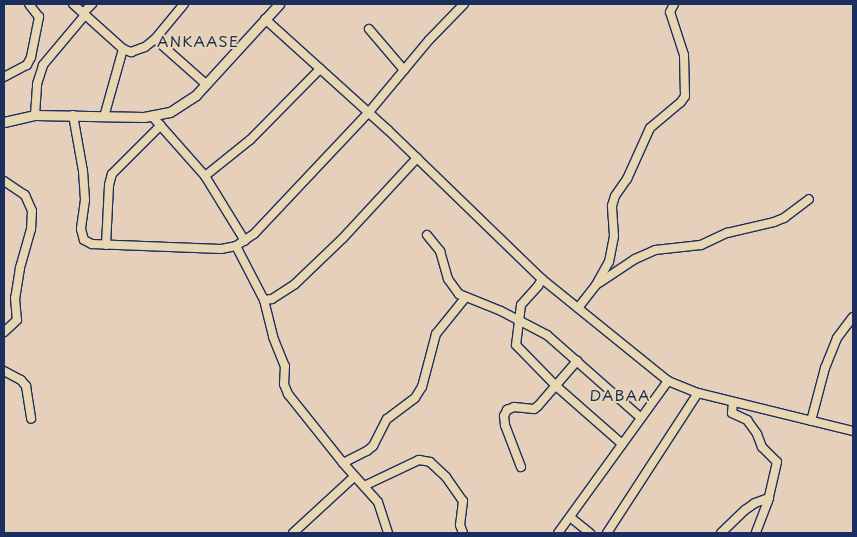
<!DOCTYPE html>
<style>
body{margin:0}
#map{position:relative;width:857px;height:537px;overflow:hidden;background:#e7d0bb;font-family:"Playpen Sans",sans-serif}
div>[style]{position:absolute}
.roads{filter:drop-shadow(1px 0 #1b2f5e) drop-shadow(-1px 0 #1b2f5e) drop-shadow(0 1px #1b2f5e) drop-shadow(0 -1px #1b2f5e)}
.minor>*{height:8px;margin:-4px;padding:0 4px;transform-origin:4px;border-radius:4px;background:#e9d7b4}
.tertiary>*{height:9px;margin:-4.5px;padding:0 4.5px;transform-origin:4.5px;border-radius:4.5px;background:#e9d7b4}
span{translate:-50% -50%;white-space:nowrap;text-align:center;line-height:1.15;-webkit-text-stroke:4px #e9d7b4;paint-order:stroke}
.quarter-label{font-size:15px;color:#1b2f5e;letter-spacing:1px}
.frame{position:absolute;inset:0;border:5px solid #1b2f5e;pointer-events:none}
</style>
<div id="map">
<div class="roads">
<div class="minor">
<div style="left:73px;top:4px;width:67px;rotate:42deg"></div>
<div style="left:123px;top:49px;width:9px;rotate:21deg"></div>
<div style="left:131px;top:52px;width:15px;rotate:-20deg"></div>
<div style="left:145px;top:47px;width:13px;rotate:-39deg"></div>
<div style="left:155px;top:39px;width:45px;rotate:-50.4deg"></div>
<div style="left:83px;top:13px;width:13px;rotate:-45deg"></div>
<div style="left:265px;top:19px;width:166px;rotate:42.1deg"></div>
<div style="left:388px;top:130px;width:214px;rotate:44.1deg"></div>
<div style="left:542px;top:279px;width:162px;rotate:39deg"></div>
<div style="left:668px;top:381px;width:32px;rotate:22deg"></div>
<div style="left:698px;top:393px;width:160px;rotate:13.8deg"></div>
<div style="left:369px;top:29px;width:54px;rotate:49.5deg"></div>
<div style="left:155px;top:39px;width:69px;rotate:41.5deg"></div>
<div style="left:4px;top:77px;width:26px;rotate:-28deg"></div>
<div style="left:27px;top:65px;width:9px;rotate:-63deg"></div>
<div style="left:31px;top:57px;width:41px;rotate:-78.7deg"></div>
<div style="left:39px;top:17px;width:16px;rotate:-128deg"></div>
<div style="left:35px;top:115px;width:31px;rotate:-86deg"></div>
<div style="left:37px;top:84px;width:20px;rotate:-72deg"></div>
<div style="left:43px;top:65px;width:65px;rotate:-50deg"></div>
<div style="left:73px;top:115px;width:57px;rotate:79.9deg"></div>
<div style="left:83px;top:171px;width:29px;rotate:86deg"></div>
<div style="left:85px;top:200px;width:29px;rotate:98deg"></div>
<div style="left:81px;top:229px;width:11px;rotate:75deg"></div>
<div style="left:84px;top:240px;width:9px;rotate:27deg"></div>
<div style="left:92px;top:244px;width:129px;rotate:2.2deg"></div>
<div style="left:221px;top:249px;width:15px;rotate:-11deg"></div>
<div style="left:236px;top:246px;width:22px;rotate:-34deg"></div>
<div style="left:254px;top:234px;width:168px;rotate:-46.7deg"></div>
<div style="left:369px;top:112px;width:94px;rotate:-50.2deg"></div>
<div style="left:429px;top:40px;width:50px;rotate:-45.8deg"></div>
<div style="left:152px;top:116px;width:80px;rotate:48.5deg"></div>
<div style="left:205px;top:176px;width:76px;rotate:58.4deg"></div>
<div style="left:104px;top:117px;width:71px;rotate:-74.4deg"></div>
<div style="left:205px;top:176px;width:58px;rotate:-38.7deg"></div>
<div style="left:250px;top:140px;width:100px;rotate:-45.4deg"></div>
<div style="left:4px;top:181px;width:25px;rotate:34deg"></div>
<div style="left:25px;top:195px;width:17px;rotate:66deg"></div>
<div style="left:32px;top:211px;width:18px;rotate:93deg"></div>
<div style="left:31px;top:229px;width:41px;rotate:105.8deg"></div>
<div style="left:20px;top:268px;width:30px;rotate:99deg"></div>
<div style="left:15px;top:298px;width:22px;rotate:85deg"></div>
<div style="left:17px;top:320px;width:18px;rotate:137deg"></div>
<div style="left:427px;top:235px;width:21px;rotate:51deg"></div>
<div style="left:440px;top:251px;width:29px;rotate:74deg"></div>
<div style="left:448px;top:279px;width:19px;rotate:54deg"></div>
<div style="left:459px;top:294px;width:45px;rotate:22deg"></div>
<div style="left:501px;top:311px;width:52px;rotate:27.6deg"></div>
<div style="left:547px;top:335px;width:125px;rotate:41.4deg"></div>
<div style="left:106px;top:245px;width:60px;rotate:-87.1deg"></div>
<div style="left:109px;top:185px;width:11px;rotate:-75deg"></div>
<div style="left:112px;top:174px;width:69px;rotate:-45deg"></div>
<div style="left:236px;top:246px;width:61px;rotate:62.6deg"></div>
<div style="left:264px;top:300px;width:8px;rotate:-7deg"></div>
<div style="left:272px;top:299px;width:27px;rotate:-33deg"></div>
<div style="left:295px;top:284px;width:66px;rotate:-43.8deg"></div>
<div style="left:343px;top:238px;width:109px;rotate:-47.2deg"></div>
<div style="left:542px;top:279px;width:8px;rotate:120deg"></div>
<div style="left:538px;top:286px;width:25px;rotate:132deg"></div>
<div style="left:521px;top:305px;width:40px;rotate:97.1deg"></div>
<div style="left:516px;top:345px;width:57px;rotate:45.7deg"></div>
<div style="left:556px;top:386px;width:88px;rotate:41.3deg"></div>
<div style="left:599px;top:283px;width:43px;rotate:-33.7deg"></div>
<div style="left:635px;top:259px;width:22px;rotate:-24deg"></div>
<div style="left:655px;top:250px;width:46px;rotate:-6.2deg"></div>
<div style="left:701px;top:245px;width:29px;rotate:-25deg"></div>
<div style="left:727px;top:233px;width:48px;rotate:-13.2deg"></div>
<div style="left:774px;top:222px;width:11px;rotate:-22deg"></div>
<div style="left:784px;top:218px;width:31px;rotate:-37deg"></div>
<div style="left:264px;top:300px;width:38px;rotate:76deg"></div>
<div style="left:273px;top:337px;width:31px;rotate:68deg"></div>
<div style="left:285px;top:366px;width:18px;rotate:93deg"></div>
<div style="left:284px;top:384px;width:11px;rotate:68deg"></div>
<div style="left:288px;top:394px;width:88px;rotate:51.4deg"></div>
<div style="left:343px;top:463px;width:52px;rotate:48.1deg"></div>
<div style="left:378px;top:502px;width:33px;rotate:72deg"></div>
<div style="left:578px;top:308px;width:29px;rotate:-52deg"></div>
<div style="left:596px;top:285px;width:26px;rotate:-61deg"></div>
<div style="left:609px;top:262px;width:26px;rotate:-79deg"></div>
<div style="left:614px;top:236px;width:30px;rotate:-94deg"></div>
<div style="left:612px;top:206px;width:10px;rotate:-73deg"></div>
<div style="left:615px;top:196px;width:21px;rotate:-55deg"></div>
<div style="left:627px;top:179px;width:56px;rotate:-65.7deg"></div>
<div style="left:650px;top:128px;width:40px;rotate:-40deg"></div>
<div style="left:681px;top:102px;width:7px;rotate:-56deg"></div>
<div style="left:685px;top:96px;width:41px;rotate:-91.4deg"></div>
<div style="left:684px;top:55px;width:45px;rotate:-108deg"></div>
<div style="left:670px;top:12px;width:9px;rotate:-63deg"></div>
<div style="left:4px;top:371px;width:19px;rotate:28deg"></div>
<div style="left:21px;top:380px;width:8px;rotate:50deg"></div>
<div style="left:26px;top:386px;width:33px;rotate:81deg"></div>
<div style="left:733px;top:402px;width:11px;rotate:95deg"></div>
<div style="left:732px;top:413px;width:17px;rotate:25deg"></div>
<div style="left:747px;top:420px;width:17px;rotate:54deg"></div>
<div style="left:757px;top:434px;width:14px;rotate:69deg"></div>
<div style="left:762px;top:447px;width:21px;rotate:45deg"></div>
<div style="left:777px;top:462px;width:40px;rotate:103deg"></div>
<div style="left:768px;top:501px;width:34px;rotate:111deg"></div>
<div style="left:811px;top:421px;width:55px;rotate:-75.2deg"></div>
<div style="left:825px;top:368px;width:32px;rotate:-68deg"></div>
<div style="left:837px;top:338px;width:26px;rotate:-53deg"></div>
<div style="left:343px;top:463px;width:27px;rotate:-27deg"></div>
<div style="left:367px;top:451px;width:8px;rotate:-40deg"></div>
<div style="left:373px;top:446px;width:30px;rotate:-63deg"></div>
<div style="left:387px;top:419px;width:35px;rotate:-37deg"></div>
<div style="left:415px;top:398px;width:13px;rotate:-58deg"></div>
<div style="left:422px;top:387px;width:55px;rotate:-75.2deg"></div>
<div style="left:436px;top:334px;width:46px;rotate:-51.1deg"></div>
<div style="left:521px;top:467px;width:45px;rotate:-110.9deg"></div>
<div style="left:505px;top:425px;width:9px;rotate:-96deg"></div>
<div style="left:504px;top:416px;width:7px;rotate:-63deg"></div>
<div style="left:507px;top:410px;width:8px;rotate:-23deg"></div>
<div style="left:514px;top:407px;width:20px;rotate:6deg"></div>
<div style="left:534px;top:409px;width:5px;rotate:-37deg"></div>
<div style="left:538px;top:406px;width:60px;rotate:-49.1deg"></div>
<div style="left:364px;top:486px;width:61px;rotate:-25.3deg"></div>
<div style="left:419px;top:460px;width:11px;rotate:10deg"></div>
<div style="left:430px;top:462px;width:22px;rotate:43deg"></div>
<div style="left:446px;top:477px;width:29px;rotate:55deg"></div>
<div style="left:463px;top:501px;width:24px;rotate:97deg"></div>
<div style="left:460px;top:525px;width:9px;rotate:69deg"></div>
<div style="left:570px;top:517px;width:26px;rotate:39deg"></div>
<div style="left:293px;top:533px;width:83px;rotate:-42.6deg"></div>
<div style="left:558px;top:533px;width:188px;rotate:-54.1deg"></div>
<div style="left:607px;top:533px;width:167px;rotate:-57deg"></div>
<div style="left:721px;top:533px;width:33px;rotate:-44deg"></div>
<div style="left:745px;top:510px;width:12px;rotate:-35deg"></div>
<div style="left:755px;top:503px;width:15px;rotate:-20deg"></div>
</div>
<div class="tertiary">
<div style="left:4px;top:122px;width:32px;rotate:-13deg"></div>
<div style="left:35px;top:115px;width:109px;rotate:1.1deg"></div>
<div style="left:144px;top:117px;width:26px;rotate:-11deg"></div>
<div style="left:170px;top:112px;width:31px;rotate:-33deg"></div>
<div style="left:196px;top:95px;width:123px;rotate:-47.6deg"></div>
</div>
</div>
<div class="quarter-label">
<span style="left:198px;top:41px">ANKAASE</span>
<span style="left:620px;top:395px">DABAA</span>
</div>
<div class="frame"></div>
</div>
